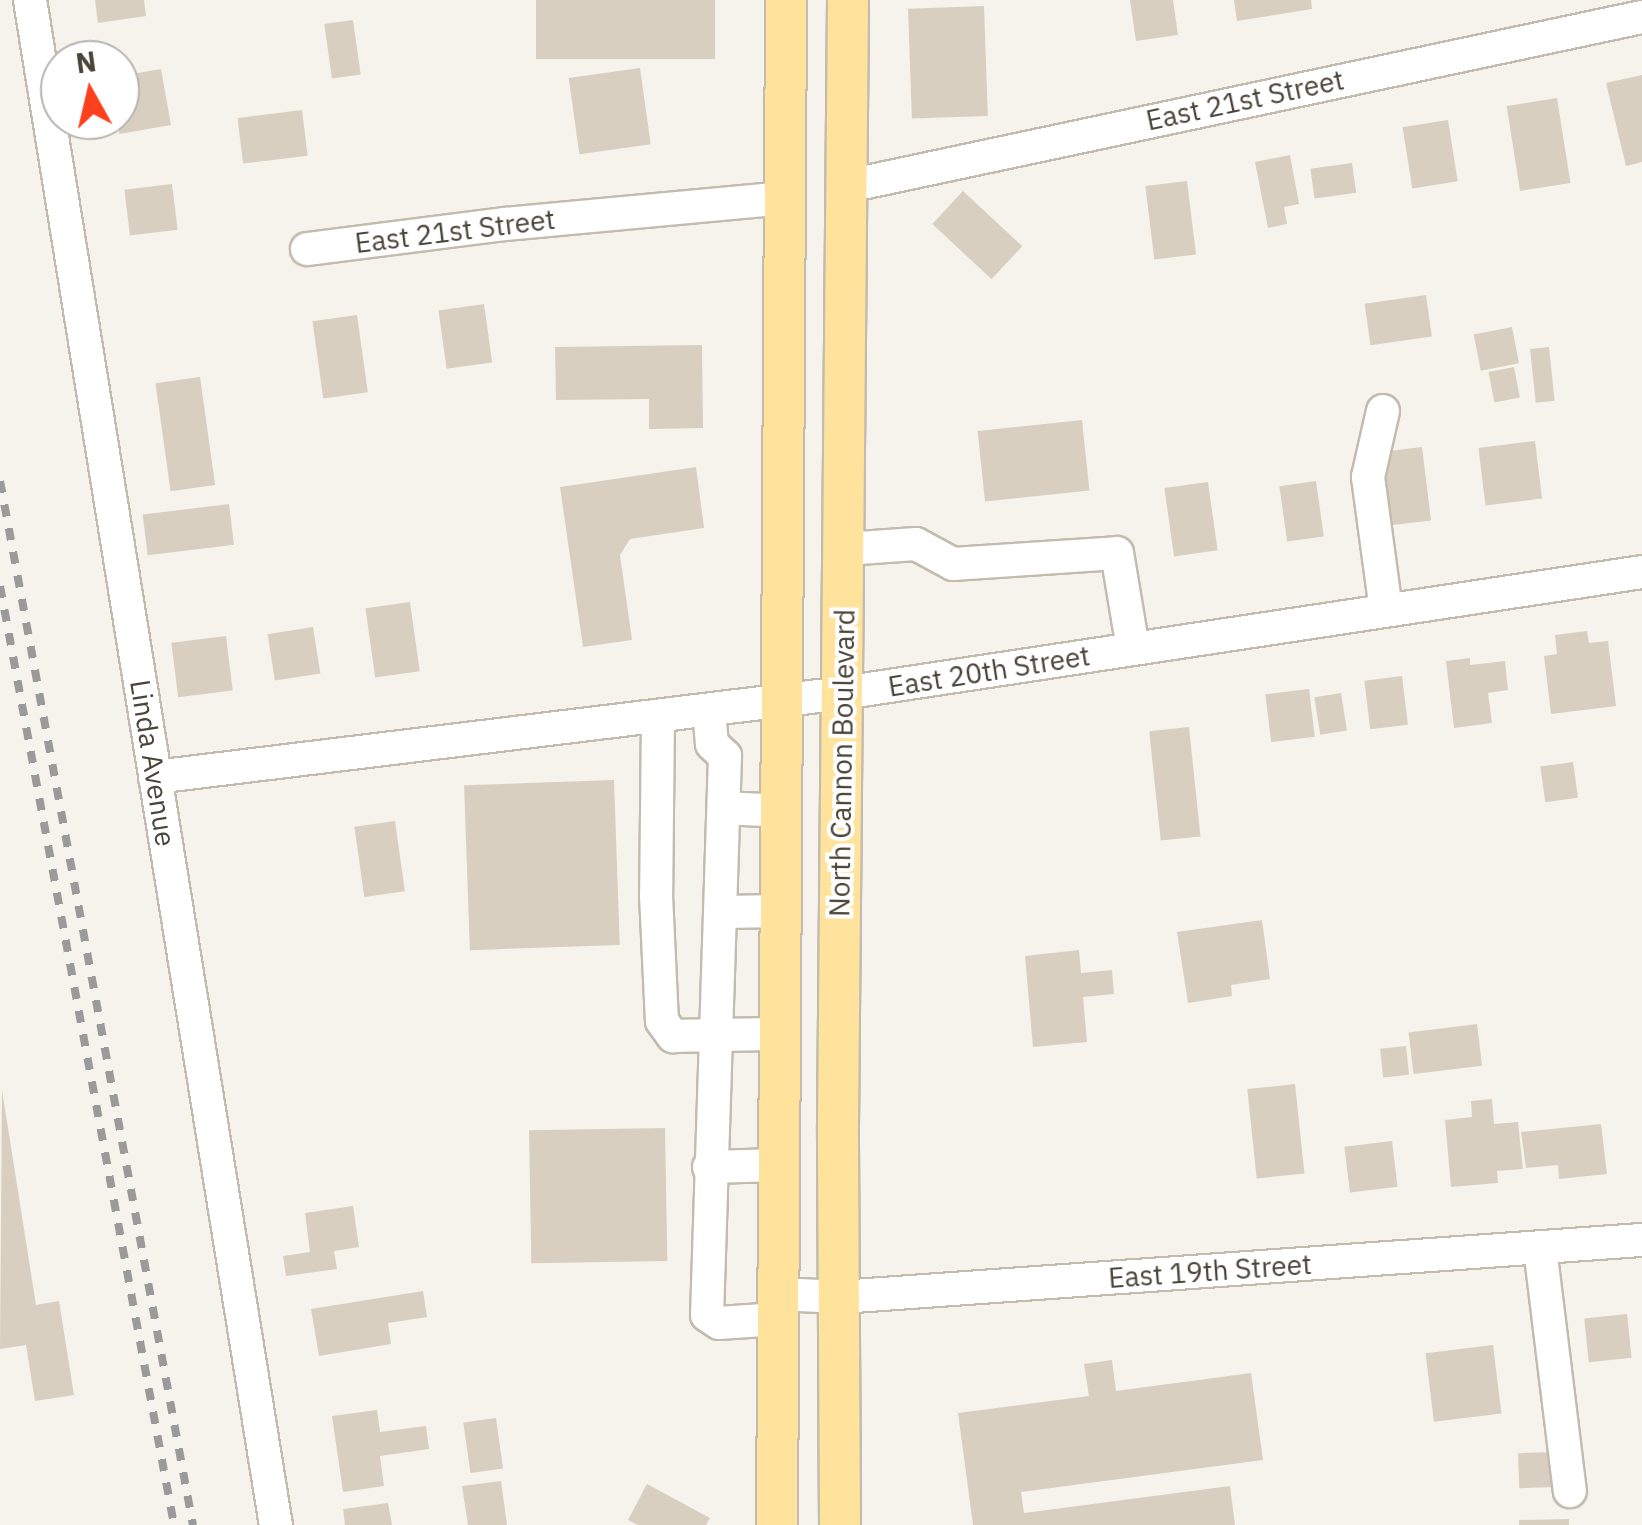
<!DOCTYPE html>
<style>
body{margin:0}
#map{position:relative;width:1642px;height:1525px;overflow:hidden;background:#f6f3ec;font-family:"IBM Plex Sans",sans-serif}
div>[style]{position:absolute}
.building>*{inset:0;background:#d8cfc1;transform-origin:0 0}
.roads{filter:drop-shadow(2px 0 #c2bbae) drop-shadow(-2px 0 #c2bbae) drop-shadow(0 2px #c2bbae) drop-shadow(0 -2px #c2bbae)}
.minor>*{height:32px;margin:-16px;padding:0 16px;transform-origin:16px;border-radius:16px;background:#fff}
.major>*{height:40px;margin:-20px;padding:0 20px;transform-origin:20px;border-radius:20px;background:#ffe39c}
.rail>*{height:8px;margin-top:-4px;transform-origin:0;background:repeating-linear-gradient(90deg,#9a9a9a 0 12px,transparent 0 24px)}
span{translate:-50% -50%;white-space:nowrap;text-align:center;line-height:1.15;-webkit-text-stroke:8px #fff;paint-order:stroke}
.street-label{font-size:28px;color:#4b4439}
.north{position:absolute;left:40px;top:40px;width:100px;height:100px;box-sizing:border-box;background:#fff;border:2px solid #b7b4b0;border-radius:50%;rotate:352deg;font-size:28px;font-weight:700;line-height:40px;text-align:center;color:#4b4439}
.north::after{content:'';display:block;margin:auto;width:35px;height:45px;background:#fc3f1d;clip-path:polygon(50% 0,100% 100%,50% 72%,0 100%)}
</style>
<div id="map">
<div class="building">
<div style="clip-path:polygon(95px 0,144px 0,146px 16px,98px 23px)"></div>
<div style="left:536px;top:0;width:179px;height:59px"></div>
<div style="clip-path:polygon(1130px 0,1173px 0,1178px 35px,1136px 41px)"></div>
<div style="clip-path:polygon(1234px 0,1311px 0,1312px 9px,1237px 21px)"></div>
<div style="left:984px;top:6px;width:110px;height:76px;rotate:88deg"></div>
<div style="left:353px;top:20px;width:55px;height:29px;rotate:82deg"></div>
<div style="left:640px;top:68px;width:77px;height:72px;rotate:82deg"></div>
<div style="clip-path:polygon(161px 69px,171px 125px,119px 134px,120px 76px)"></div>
<div style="clip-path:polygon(1642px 75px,1642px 162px,1626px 166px,1606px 83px)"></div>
<div style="left:1557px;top:98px;width:86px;height:51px;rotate:81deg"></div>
<div style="left:302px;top:110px;width:46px;height:65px;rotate:83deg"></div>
<div style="left:1448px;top:120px;width:62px;height:46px;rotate:81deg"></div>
<div style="clip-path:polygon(1290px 155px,1299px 204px,1284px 207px,1287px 224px,1268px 228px,1255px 162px)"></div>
<div style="left:1352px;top:163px;width:30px;height:42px;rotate:82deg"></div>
<div style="left:1187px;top:181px;width:74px;height:42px;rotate:83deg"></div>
<div style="left:172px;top:184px;width:46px;height:48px;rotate:83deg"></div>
<div style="left:963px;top:191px;width:81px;height:45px;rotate:43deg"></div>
<div style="left:1426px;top:295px;width:42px;height:62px;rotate:82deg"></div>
<div style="left:484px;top:304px;width:59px;height:46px;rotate:82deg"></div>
<div style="left:357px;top:315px;width:78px;height:45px;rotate:82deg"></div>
<div style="left:1512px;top:327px;width:37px;height:39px;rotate:79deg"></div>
<div style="clip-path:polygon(702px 345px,703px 428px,649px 429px,649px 399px,556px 400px,555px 347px)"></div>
<div style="left:1549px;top:347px;width:54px;height:19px;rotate:84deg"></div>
<div style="left:1514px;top:367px;width:31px;height:26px;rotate:79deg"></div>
<div style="left:200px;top:377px;width:109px;height:45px;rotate:82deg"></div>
<div style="left:1082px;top:420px;width:71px;height:105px;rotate:84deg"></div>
<div style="left:1535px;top:441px;width:58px;height:57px;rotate:83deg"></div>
<div style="left:1422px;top:447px;width:74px;height:42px;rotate:83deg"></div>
<div style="clip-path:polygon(696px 467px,704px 528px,630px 539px,620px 555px,632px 640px,583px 647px,560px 487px)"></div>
<div style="left:1316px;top:481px;width:56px;height:37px;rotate:82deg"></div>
<div style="left:1208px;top:482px;width:69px;height:44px;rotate:82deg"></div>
<div style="left:229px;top:504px;width:41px;height:87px;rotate:83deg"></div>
<div style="left:410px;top:602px;width:70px;height:45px;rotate:82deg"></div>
<div style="left:313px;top:627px;width:47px;height:46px;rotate:81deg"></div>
<div style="clip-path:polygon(1587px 631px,1589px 643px,1608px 641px,1616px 706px,1551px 714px,1544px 656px,1557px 654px,1555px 635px)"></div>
<div style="left:226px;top:636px;width:55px;height:55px;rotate:83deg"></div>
<div style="clip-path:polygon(1470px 658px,1470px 665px,1505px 661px,1508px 690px,1488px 693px,1492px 723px,1454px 728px,1446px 661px)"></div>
<div style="left:1402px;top:676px;width:49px;height:38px;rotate:83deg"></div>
<div style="left:1309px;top:689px;width:48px;height:44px;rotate:83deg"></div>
<div style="left:1341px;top:693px;width:38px;height:27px;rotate:81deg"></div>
<div style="left:1189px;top:727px;width:110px;height:40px;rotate:84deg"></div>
<div style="left:1573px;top:762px;width:36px;height:33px;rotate:82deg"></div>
<div style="left:614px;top:780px;width:165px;height:150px;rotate:88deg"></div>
<div style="left:395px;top:821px;width:71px;height:41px;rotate:82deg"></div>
<div style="clip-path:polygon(1262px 920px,1270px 979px,1231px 985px,1232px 996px,1188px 1003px,1177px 932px)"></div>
<div style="clip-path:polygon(1079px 950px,1081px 973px,1112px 970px,1114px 994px,1083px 997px,1087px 1042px,1033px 1047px,1025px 956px)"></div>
<div style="left:1477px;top:1024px;width:42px;height:69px;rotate:83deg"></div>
<div style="left:1406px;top:1046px;width:29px;height:26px;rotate:84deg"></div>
<div style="left:1295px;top:1084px;width:90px;height:48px;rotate:84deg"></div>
<div style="clip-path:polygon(2px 1090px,36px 1305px,59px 1301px,74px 1395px,35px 1401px,26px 1345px,0 1349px)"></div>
<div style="clip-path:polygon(1492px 1099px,1494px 1124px,1518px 1122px,1523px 1169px,1497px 1171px,1498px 1183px,1451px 1187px,1445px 1120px,1472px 1117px,1471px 1101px)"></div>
<div style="clip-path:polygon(1601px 1124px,1607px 1174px,1559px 1179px,1558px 1165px,1526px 1168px,1521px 1132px)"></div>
<div style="left:665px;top:1128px;width:133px;height:136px;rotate:89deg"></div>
<div style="left:1392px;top:1141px;width:46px;height:48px;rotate:83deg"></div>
<div style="clip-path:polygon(353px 1206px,359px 1247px,334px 1251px,337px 1269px,286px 1276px,283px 1256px,310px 1252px,305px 1213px)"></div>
<div style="clip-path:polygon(423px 1291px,427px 1317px,388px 1323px,391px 1344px,319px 1356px,311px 1309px)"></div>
<div style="left:1627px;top:1314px;width:44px;height:43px;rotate:84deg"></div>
<div style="left:1493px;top:1345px;width:69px;height:68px;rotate:83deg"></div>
<div style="clip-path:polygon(1112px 1360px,1116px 1391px,1251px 1373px,1263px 1460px,1021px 1492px,1024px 1513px,1230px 1486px,1235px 1525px,973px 1525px,958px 1413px,1089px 1396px,1084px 1364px)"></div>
<div style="clip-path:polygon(377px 1410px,380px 1432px,426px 1426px,429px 1449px,380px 1456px,384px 1486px,343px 1492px,332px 1416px)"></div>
<div style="left:496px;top:1418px;width:51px;height:33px;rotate:82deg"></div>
<div style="left:1554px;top:1452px;width:35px;height:36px;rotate:88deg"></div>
<div style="clip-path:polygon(501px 1481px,507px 1525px,468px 1525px,462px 1486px)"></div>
<div style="clip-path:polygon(647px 1484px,710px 1518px,706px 1525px,638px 1525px,628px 1520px)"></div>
<div style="clip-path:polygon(388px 1503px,392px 1525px,345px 1525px,343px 1509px)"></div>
<div style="clip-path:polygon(1569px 1519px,1569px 1525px,1519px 1525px,1519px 1520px)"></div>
</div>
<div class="roads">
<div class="minor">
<div style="left:30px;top:0;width:1545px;rotate:80.84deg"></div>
<div style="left:848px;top:186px;width:812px;rotate:-12.02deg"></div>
<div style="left:307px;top:249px;width:200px;rotate:-7.2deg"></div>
<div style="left:505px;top:224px;width:279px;rotate:-5.3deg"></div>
<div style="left:1383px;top:411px;width:68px;rotate:102.8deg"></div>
<div style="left:1368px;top:477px;width:134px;rotate:82.3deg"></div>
<div style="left:845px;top:549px;width:71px;rotate:-4deg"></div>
<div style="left:916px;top:544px;width:42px;rotate:28.4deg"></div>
<div style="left:953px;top:564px;width:164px;rotate:-3.8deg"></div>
<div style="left:1117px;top:553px;width:97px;rotate:80.5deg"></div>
<div style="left:709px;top:710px;width:34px;rotate:85deg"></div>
<div style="left:712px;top:744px;width:18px;rotate:43deg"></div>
<div style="left:725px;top:756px;width:559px;rotate:91.84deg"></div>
<div style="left:707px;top:1315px;width:14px;rotate:34deg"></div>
<div style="left:719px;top:1323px;width:59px;rotate:-3.9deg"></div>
<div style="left:658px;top:716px;width:179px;rotate:90.6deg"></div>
<div style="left:656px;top:895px;width:126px;rotate:87.3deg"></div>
<div style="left:662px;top:1021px;width:19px;rotate:54deg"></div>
<div style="left:673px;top:1036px;width:108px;rotate:-1.1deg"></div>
<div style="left:155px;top:777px;width:693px;rotate:-6.96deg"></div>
<div style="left:843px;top:693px;width:808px;rotate:-8.61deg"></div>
<div style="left:724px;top:808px;width:59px;rotate:2.9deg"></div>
<div style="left:722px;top:912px;width:60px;rotate:-1deg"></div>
<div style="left:709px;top:1167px;width:70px;rotate:-1.6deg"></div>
<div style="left:1540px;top:1248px;width:245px;rotate:83deg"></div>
<div style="left:778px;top:1294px;width:62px;rotate:2.8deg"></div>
<div style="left:840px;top:1297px;width:804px;rotate:-4.07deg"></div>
</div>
<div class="major">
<div style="left:777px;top:1525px;width:1525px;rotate:-89.66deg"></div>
<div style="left:840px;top:1525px;width:399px;rotate:-90.3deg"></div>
<div style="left:838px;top:1126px;width:1126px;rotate:-89.49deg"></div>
</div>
</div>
<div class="rail">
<div style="left:0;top:481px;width:1062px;rotate:79.53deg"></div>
<div style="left:0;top:586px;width:955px;rotate:79.5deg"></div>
</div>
<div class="street-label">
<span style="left:1245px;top:100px;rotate:-12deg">East 21st Street</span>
<span style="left:455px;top:231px;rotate:-7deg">East 21st Street</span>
<span style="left:989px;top:671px;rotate:-9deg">East 20th Street</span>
<span style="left:153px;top:763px;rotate:81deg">Linda Avenue</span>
<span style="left:842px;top:763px;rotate:-89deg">North Cannon Boulevard</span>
<span style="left:1210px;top:1271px;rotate:-4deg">East 19th Street</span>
</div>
<div class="north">N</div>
</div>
